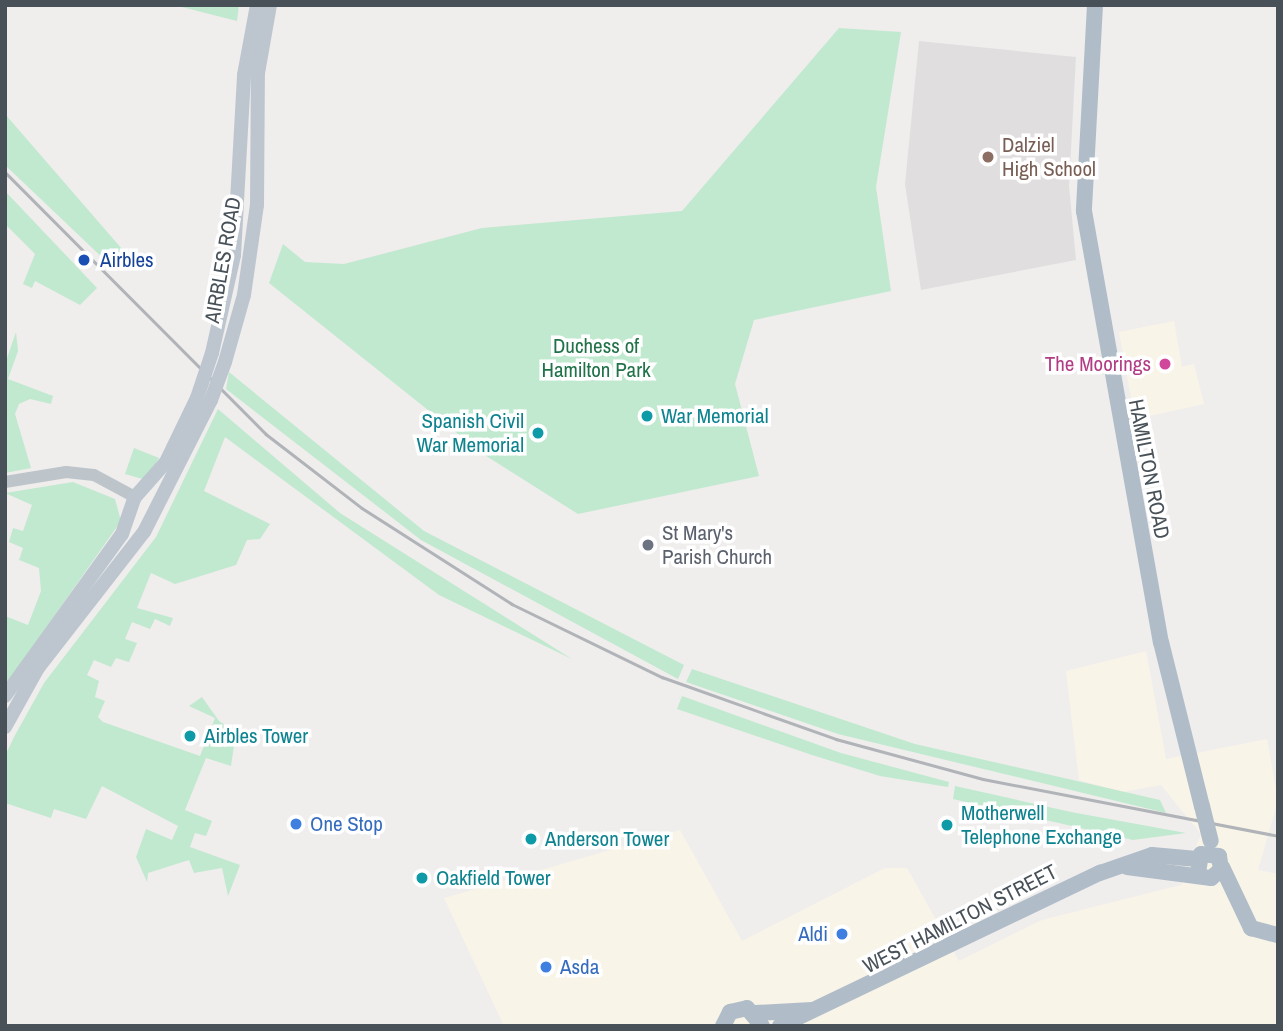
<!DOCTYPE html>
<style>
body{margin:0}
#map{position:relative;width:1283px;height:1031px;overflow:hidden;background:#f0eded;font-family:"Archivo Narrow",sans-serif}
div>[style]{position:absolute}
.commercial>*{inset:0;background:#f9f4e8}
.education>*{inset:0;background:#e1dedf}
.green>*{inset:0;background:#c0e9cf}
.tertiary>*{height:12px;margin:-6px;padding:0 6px;transform-origin:6px;border-radius:6px;background:#bdc5cb}
.secondary>*{height:14px;margin:-7px;padding:0 7px;transform-origin:7px;border-radius:7px;background:#bdc6cf}
.primary>*{height:16px;margin:-8px;padding:0 8px;transform-origin:8px;border-radius:8px;background:#b0bdc9}
.rail>*{height:2.5px;margin:-1.25px;padding:0 1.25px;transform-origin:1.25px;border-radius:1.25px;background:#b0b3b7}
.secondary-bridge>*{height:14px;margin:-7px;padding:0 7px;transform-origin:7px;border-radius:7px;background:#bdc6cf}
.primary-bridge>*{height:16px;margin:-8px;padding:0 8px;transform-origin:8px;border-radius:8px;background:#b0bdc9}
.dots>*{width:19px;height:19px;translate:-50% -50%;box-sizing:border-box;border:4px solid #fff;border-radius:50%}
span{translate:-50% -50%;white-space:nowrap;text-align:center;line-height:1.15;-webkit-text-stroke:7px #fff;paint-order:stroke}
.education-label{font-size:21px;color:#785e54}
.left{translate:0 -50%;text-align:left}
.transit-label{font-size:21px;color:#164399}
.street-label{font-size:21px;color:#485158}
.park-label{font-size:21px;color:#207248}
.hotel-label{font-size:21px;color:#b23c85}
.right{translate:-100% -50%;text-align:right}
.culture-label{font-size:21px;color:#0d838f}
.worship-label{font-size:21px;color:#5b616d}
.shop-label{font-size:21px;color:#366cbe}
.frame{position:absolute;inset:0;border:7px solid #485158;pointer-events:none}
</style>
<div id="map">
<div class="commercial">
<div style="clip-path:polygon(1174px 321px,1182px 367px,1194px 364px,1204px 404px,1135px 419px,1119px 332px)"></div>
<div style="clip-path:polygon(1146px 651px,1166px 759px,1267px 739px,1278px 800px,1258px 870px,1278px 874px,1278px 1026px,504px 1026px,444px 898px,680px 830px,742px 941px,885px 868px,907px 868px,959px 961px,1042px 920px,1181px 885px,1201px 834px,1161px 785px,1123px 792px,1079px 780px,1066px 671px)"></div>
</div>
<div class="education">
<div style="clip-path:polygon(919px 41px,1076px 57px,1069px 186px,1076px 260px,921px 290px,905px 184px)"></div>
</div>
<div class="green">
<div style="clip-path:polygon(174px 5px,239px 5px,237px 21px)"></div>
<div style="clip-path:polygon(839px 28px,901px 32px,876px 187px,891px 291px,754px 320px,735px 384px,759px 476px,578px 514px,483px 454px,269px 283px,283px 244px,305px 262px,344px 264px,482px 228px,682px 211px)"></div>
<div style="clip-path:polygon(5px 114px,122px 249px,108px 263px,5px 165px)"></div>
<div style="clip-path:polygon(5px 191px,97px 288px,80px 305px,35px 281px,32px 288px,23px 284px,35px 254px,5px 224px)"></div>
<div style="clip-path:polygon(16px 332px,18px 351px,8px 379px,53px 396px,51px 404px,30px 399px,19px 404px,15px 414px,31px 468px,5px 473px,5px 364px)"></div>
<div style="clip-path:polygon(229px 372px,424px 531px,684px 665px,678px 679px,421px 540px,226px 389px)"></div>
<div style="clip-path:polygon(218px 409px,340px 513px,572px 659px,439px 595px,225px 437px,204px 491px,270px 524px,260px 539px,247px 540px,236px 565px,175px 584px,151px 573px,137px 608px,173px 618px,170px 626px,155px 619px,150px 629px,132px 622px,125px 639px,137px 643px,129px 662px,116px 658px,111px 667px,94px 660px,87px 675px,99px 681px,95px 697px,105px 701px,98px 717px,103px 722px,200px 756px,215px 718px,189px 706px,202px 697px,219px 721px,236px 732px,231px 766px,206px 758px,185px 810px,212px 821px,206px 836px,195px 833px,190px 847px,240px 865px,228px 896px,222px 868px,194px 873px,189px 860px,148px 873px,147px 882px,136px 857px,146px 829px,172px 840px,178px 826px,102px 786px,86px 819px,54px 809px,51px 818px,5px 803px,5px 756px,14px 737px,44px 683px,156px 537px)"></div>
<div style="clip-path:polygon(134px 448px,159px 458px,146px 480px,125px 474px)"></div>
<div style="clip-path:polygon(73px 482px,115px 499px,121px 521px,5px 686px,5px 616px,28px 625px,41px 591px,39px 568px,19px 560px,23px 548px,9px 542px,13px 528px,23px 531px,32px 505px,5px 493px)"></div>
<div style="clip-path:polygon(692px 669px,915px 744px,1160px 800px,1166px 813px,838px 734px,686px 682px)"></div>
<div style="clip-path:polygon(682px 696px,841px 753px,949px 782px,948px 787px,880px 776px,812px 755px,677px 709px)"></div>
<div style="clip-path:polygon(955px 786px,1071px 812px,1186px 833px,1133px 840px,953px 799px)"></div>
</div>
<div class="tertiary">
<div style="left:5px;top:482px;width:62px;rotate:-9.3deg"></div>
<div style="left:66px;top:472px;width:28px;rotate:6deg"></div>
<div style="left:94px;top:475px;width:47px;rotate:28.2deg"></div>
</div>
<div class="secondary">
<div style="left:212px;top:353px;width:100px;rotate:-77.3deg"></div>
<div style="left:234px;top:255px;width:180px;rotate:-86.8deg"></div>
<div style="left:244px;top:75px;width:71px;rotate:-79.5deg"></div>
<div style="left:225px;top:362px;width:70px;rotate:-74.2deg"></div>
<div style="left:244px;top:295px;width:91px;rotate:-81.8deg"></div>
<div style="left:257px;top:205px;width:132px;rotate:-89.6deg"></div>
<div style="left:258px;top:73px;width:69px;rotate:-80deg"></div>
<div style="left:5px;top:696px;width:200px;rotate:-54.2deg"></div>
<div style="left:122px;top:534px;width:39px;rotate:-71deg"></div>
<div style="left:135px;top:497px;width:47px;rotate:-48.5deg"></div>
<div style="left:166px;top:462px;width:71px;rotate:-64.2deg"></div>
<div style="left:5px;top:727px;width:68px;rotate:-60.8deg"></div>
<div style="left:38px;top:668px;width:172px;rotate:-52.1deg"></div>
<div style="left:144px;top:532px;width:148px;rotate:-63.1deg"></div>
</div>
<div class="primary">
<div style="left:1095px;top:5px;width:206px;rotate:93.1deg"></div>
<div style="left:1084px;top:211px;width:438px;rotate:79.9deg"></div>
<div style="left:1161px;top:642px;width:169px;rotate:76deg"></div>
<div style="left:1127px;top:867px;width:85px;rotate:7.5deg"></div>
<div style="left:1211px;top:878px;width:13px;rotate:-39deg"></div>
<div style="left:1221px;top:870px;width:14px;rotate:-98deg"></div>
<div style="left:1219px;top:856px;width:18px;rotate:-174deg"></div>
<div style="left:1201px;top:854px;width:19px;rotate:99deg"></div>
<div style="left:1222px;top:867px;width:68px;rotate:64.6deg"></div>
<div style="left:1251px;top:928px;width:28px;rotate:15deg"></div>
<div style="left:756px;top:1013px;width:56px;rotate:-3.1deg"></div>
<div style="left:723px;top:1026px;width:16px;rotate:-63deg"></div>
<div style="left:730px;top:1012px;width:17px;rotate:-13deg"></div>
<div style="left:747px;top:1008px;width:23px;rotate:50deg"></div>
<div style="left:780px;top:1026px;width:355px;rotate:-25.6deg"></div>
<div style="left:1100px;top:873px;width:55px;rotate:-19.1deg"></div>
<div style="left:1152px;top:855px;width:45px;rotate:5.1deg"></div>
</div>
<div class="rail">
<div style="left:5px;top:172px;width:370px;rotate:45.1deg"></div>
<div style="left:266px;top:434px;width:121px;rotate:37.6deg"></div>
<div style="left:362px;top:508px;width:178px;rotate:32.6deg"></div>
<div style="left:512px;top:604px;width:167px;rotate:26deg"></div>
<div style="left:662px;top:677px;width:185px;rotate:19.6deg"></div>
<div style="left:836px;top:739px;width:152px;rotate:15.2deg"></div>
<div style="left:983px;top:779px;width:300px;rotate:10.9deg"></div>
</div>
<div class="secondary-bridge">
<div style="left:197px;top:398px;width:47px;rotate:-71.6deg"></div>
<div style="left:211px;top:400px;width:40px;rotate:-69.8deg"></div>
</div>
<div class="primary-bridge">
<div style="left:1202px;top:806px;width:36px;rotate:76deg"></div>
</div>
<div class="dots">
<div style="left:988px;top:157px;background:#8d6e63"></div>
<div style="left:84px;top:260px;background:#1a4fb4"></div>
<div style="left:1165px;top:364px;background:#d1479c"></div>
<div style="left:647px;top:416px;background:#0f9aa8"></div>
<div style="left:538px;top:433px;background:#0f9aa8"></div>
<div style="left:648px;top:545px;background:#6b7280"></div>
<div style="left:190px;top:736px;background:#0f9aa8"></div>
<div style="left:296px;top:824px;background:#3f7fe0"></div>
<div style="left:947px;top:825px;background:#0f9aa8"></div>
<div style="left:531px;top:839px;background:#0f9aa8"></div>
<div style="left:422px;top:878px;background:#0f9aa8"></div>
<div style="left:842px;top:934px;background:#3f7fe0"></div>
<div style="left:546px;top:967px;background:#3f7fe0"></div>
</div>
<div class="education-label">
<span class="left" style="left:1002px;top:157px">Dalziel<br>High School</span>
</div>
<div class="transit-label">
<span class="left" style="left:100px;top:260px">Airbles</span>
</div>
<div class="street-label">
<span style="left:223px;top:260px;rotate:-80deg">AIRBLES ROAD</span>
<span style="left:1149px;top:469px;rotate:79deg">HAMILTON ROAD</span>
<span style="left:960px;top:919px;rotate:-27deg">WEST HAMILTON STREET</span>
</div>
<div class="park-label">
<span style="left:596px;top:358px">Duchess of<br>Hamilton Park</span>
</div>
<div class="hotel-label">
<span class="right" style="left:1151px;top:364px">The Moorings</span>
</div>
<div class="culture-label">
<span class="left" style="left:661px;top:416px">War Memorial</span>
<span class="right" style="left:524px;top:433px">Spanish Civil<br>War Memorial</span>
<span class="left" style="left:204px;top:736px">Airbles Tower</span>
<span class="left" style="left:961px;top:825px">Motherwell<br>Telephone Exchange</span>
<span class="left" style="left:545px;top:839px">Anderson Tower</span>
<span class="left" style="left:436px;top:878px">Oakfield Tower</span>
</div>
<div class="worship-label">
<span class="left" style="left:662px;top:545px">St Mary's<br>Parish Church</span>
</div>
<div class="shop-label">
<span class="left" style="left:310px;top:824px">One Stop</span>
<span class="right" style="left:828px;top:934px">Aldi</span>
<span class="left" style="left:560px;top:967px">Asda</span>
</div>
<div class="frame"></div>
</div>
